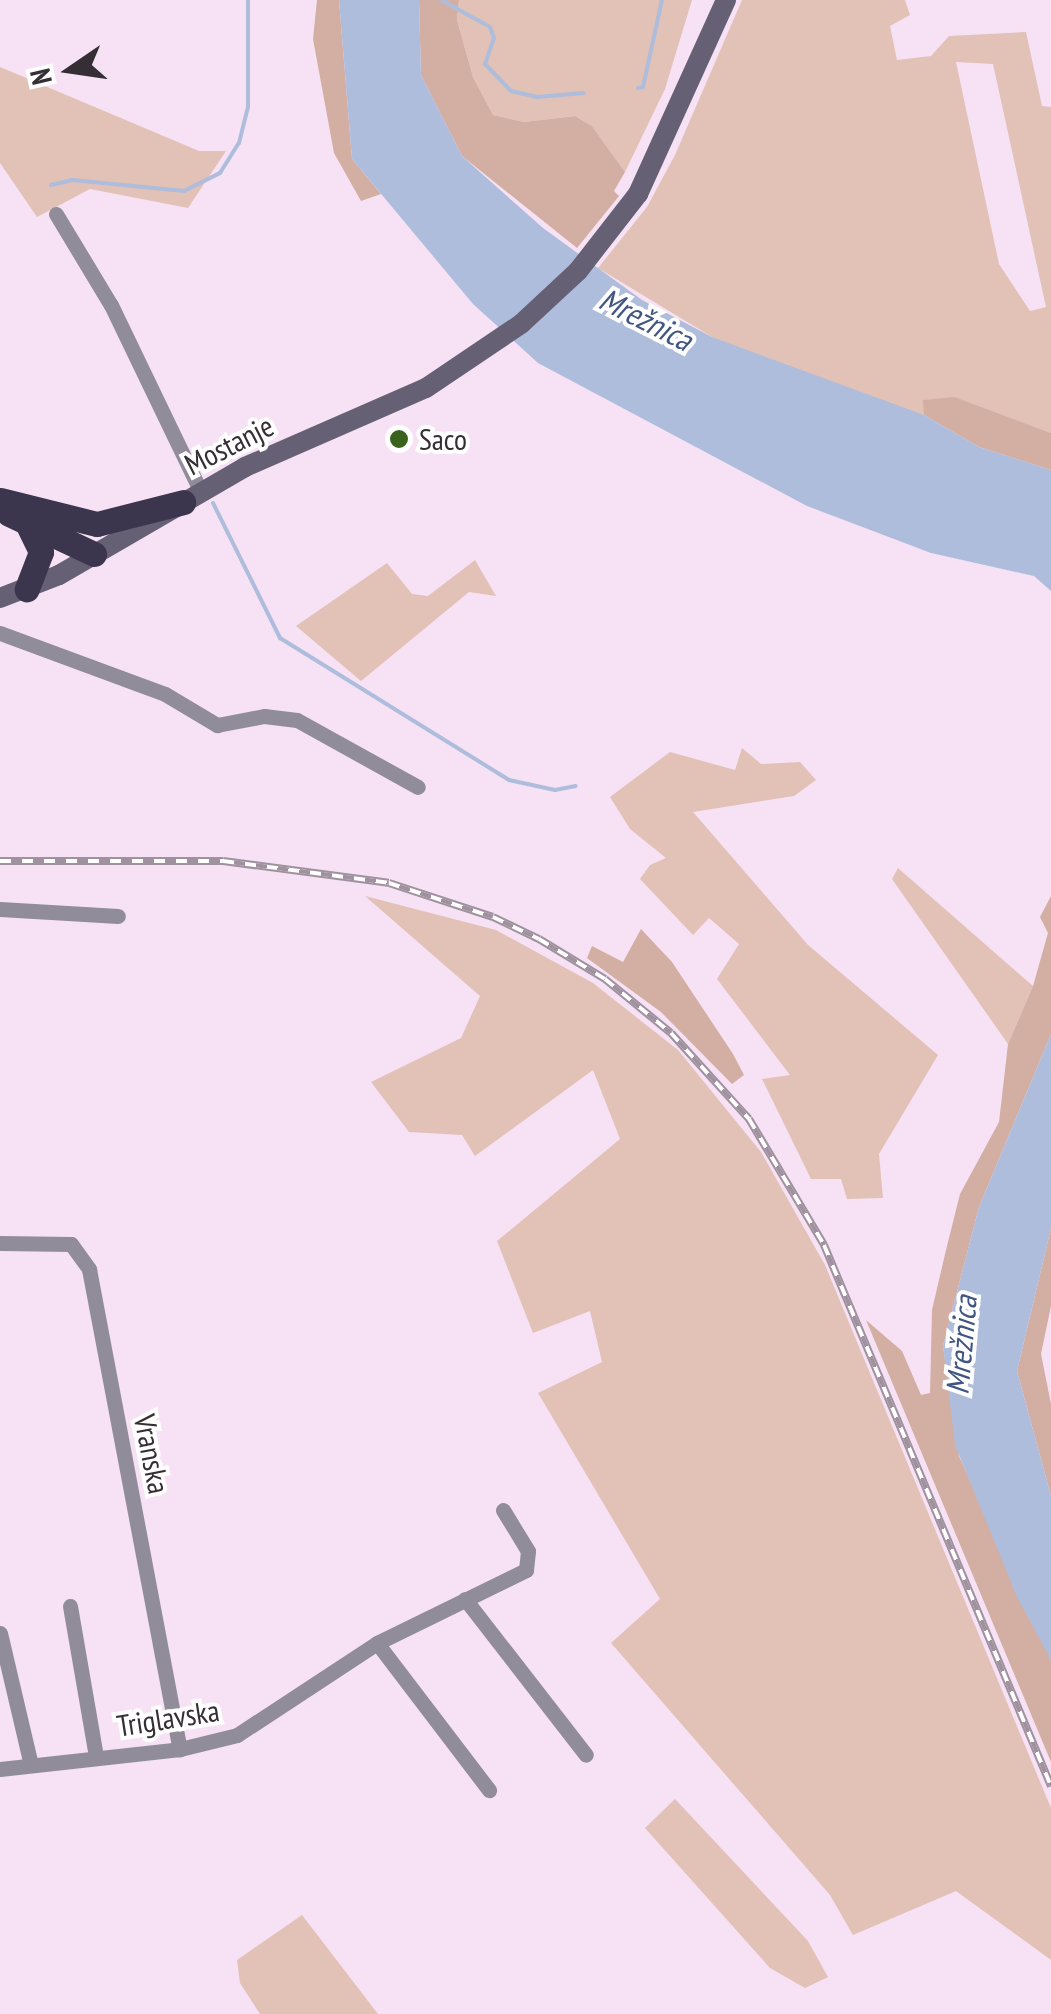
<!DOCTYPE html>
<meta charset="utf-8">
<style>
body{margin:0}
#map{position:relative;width:1051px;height:2014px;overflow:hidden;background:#f6e2f4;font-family:"PT Sans Narrow",sans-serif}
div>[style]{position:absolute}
.green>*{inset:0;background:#e2c1b7}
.forest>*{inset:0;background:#d3aea3}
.water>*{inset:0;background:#aebddb}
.stream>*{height:4px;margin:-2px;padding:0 2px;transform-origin:2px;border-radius:2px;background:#aebddb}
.minor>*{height:15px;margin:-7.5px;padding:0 7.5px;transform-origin:7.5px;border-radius:7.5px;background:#908c9a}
.secondary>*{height:20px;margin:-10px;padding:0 10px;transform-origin:10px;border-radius:10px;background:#666074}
.trunk>*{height:25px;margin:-12.5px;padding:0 12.5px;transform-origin:12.5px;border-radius:12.5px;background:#3c354e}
.rail>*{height:8px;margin-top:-4px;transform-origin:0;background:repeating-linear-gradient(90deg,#fff 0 11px,#9f919e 0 22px);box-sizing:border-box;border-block:2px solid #9f919e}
.dots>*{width:28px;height:28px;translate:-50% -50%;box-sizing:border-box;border:5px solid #fff;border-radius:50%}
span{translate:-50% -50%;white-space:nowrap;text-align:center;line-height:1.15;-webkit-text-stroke:8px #fff;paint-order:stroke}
.poi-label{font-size:30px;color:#352e34}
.left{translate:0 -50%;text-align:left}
.street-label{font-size:30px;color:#352e34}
.water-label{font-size:32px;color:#415581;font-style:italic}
.north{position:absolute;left:20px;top:20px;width:100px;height:100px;-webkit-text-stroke:8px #fff;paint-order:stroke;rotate:257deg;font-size:28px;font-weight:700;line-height:40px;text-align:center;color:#352e34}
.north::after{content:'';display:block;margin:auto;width:35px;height:45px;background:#352e34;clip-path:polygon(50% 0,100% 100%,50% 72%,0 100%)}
</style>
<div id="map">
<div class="green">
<div style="clip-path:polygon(459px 0,692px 0,665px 89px,625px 172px,592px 126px,575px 116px,524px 122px,493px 115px,473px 77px,457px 20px)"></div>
<div style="clip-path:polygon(evenodd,742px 0,905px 0,910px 15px,890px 26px,897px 60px,931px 56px,949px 36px,1026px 32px,1042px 106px,1051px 107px,1051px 433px,954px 398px,924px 400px,924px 415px,831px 386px,712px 337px,598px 268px,647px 207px,675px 155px,742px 0,956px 62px,993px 64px,1046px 307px,1030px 311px,999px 264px,956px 62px)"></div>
<div style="clip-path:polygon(0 67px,199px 151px,226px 151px,188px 208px,90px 189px,37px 217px,0 163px)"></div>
<div style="clip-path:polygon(475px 560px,496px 596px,469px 592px,361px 681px,296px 626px,387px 563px,412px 594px,428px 596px)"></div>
<div style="clip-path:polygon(742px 748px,761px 764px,800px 762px,816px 780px,794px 796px,693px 812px,808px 945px,938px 1055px,879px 1154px,883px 1198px,847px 1199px,841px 1179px,811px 1179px,762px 1079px,790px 1075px,717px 979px,739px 944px,709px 918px,693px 935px,640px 879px,650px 865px,666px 858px,630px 829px,610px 797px,670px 752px,735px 770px)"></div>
<div style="clip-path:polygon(898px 868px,1033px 986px,1008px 1044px,892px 879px)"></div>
<div style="clip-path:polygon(365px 896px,496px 930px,593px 983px,678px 1050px,761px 1152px,825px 1265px,1051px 1808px,1051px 1960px,956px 1891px,853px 1935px,830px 1895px,611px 1643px,660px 1599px,538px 1393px,602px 1362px,590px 1311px,533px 1333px,497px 1241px,620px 1139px,593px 1070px,475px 1156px,462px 1135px,409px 1132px,371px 1082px,461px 1038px,480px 996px)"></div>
<div style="clip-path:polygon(675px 1799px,808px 1941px,828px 1977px,805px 1988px,770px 1968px,645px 1828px)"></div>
<div style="clip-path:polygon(302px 1915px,378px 2014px,260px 2014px,240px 1983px,237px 1960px)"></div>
</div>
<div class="forest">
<div style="clip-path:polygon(317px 0,339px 0,352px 159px,381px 194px,361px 201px,334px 153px,313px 39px)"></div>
<div style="clip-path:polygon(419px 0,459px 0,457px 20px,473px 77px,493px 115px,524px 122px,575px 116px,592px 126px,625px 172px,614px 191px,619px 196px,577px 248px,462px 156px,421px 75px)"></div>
<div style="clip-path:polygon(954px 397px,1051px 433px,1051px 470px,979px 447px,924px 415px,923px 400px)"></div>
<div style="clip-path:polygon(1051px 896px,1051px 1034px,979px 1207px,943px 1346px,959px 1456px,1051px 1660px,1051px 1762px,866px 1320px,902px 1351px,921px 1395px,930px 1393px,932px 1310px,946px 1250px,960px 1194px,999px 1122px,1008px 1044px,1033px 986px,1048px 933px,1040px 917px)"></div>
<div style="clip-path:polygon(641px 929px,672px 962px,733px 1054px,744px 1075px,732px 1084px,661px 1012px,587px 958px,592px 946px,623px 962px)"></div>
<div style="clip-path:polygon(1051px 1228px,1051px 1306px,1041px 1354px,1051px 1404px,1051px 1496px,1017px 1371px)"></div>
</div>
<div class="water">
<div style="clip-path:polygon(339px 0,419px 0,421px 75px,462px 156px,543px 228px,642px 300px,712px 337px,924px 415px,979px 447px,1051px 470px,1051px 591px,1034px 576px,931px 553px,807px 506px,538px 363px,473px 304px,352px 159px)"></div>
<div style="clip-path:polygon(1051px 1034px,1051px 1228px,1017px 1371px,1051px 1496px,1051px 1660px,1017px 1597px,955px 1445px,943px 1346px,979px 1207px)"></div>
</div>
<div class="stream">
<div style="left:441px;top:0;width:56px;rotate:28.9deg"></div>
<div style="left:490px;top:27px;width:12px;rotate:70deg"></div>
<div style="left:494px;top:38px;width:28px;rotate:109deg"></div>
<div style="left:485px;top:64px;width:37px;rotate:46deg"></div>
<div style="left:511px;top:91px;width:27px;rotate:13deg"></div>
<div style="left:537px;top:97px;width:47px;rotate:-4.9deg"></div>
<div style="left:638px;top:88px;width:5px;rotate:-11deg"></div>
<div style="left:643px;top:87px;width:89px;rotate:-77.7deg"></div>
<div style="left:51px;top:185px;width:22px;rotate:-13deg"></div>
<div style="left:72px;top:180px;width:113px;rotate:5.6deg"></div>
<div style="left:184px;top:191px;width:40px;rotate:-26.6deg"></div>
<div style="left:220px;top:173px;width:36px;rotate:-58deg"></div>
<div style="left:239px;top:143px;width:37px;rotate:-76deg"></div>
<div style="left:248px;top:107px;width:107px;rotate:-90deg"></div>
<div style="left:213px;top:503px;width:151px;rotate:63.6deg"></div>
<div style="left:280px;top:638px;width:269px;rotate:31.8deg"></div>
<div style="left:509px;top:780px;width:47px;rotate:12.3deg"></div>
<div style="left:555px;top:790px;width:21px;rotate:-11deg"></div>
</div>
<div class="minor">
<div style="left:56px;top:214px;width:106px;rotate:58.9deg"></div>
<div style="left:111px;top:305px;width:208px;rotate:64.3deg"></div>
<div style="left:0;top:633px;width:176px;rotate:20.3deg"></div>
<div style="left:165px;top:694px;width:61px;rotate:30.8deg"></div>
<div style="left:217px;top:725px;width:48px;rotate:-10.8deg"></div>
<div style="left:264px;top:716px;width:33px;rotate:7deg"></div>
<div style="left:297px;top:720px;width:138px;rotate:29deg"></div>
<div style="left:0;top:909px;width:118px;rotate:3.4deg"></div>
<div style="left:0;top:1243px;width:71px;rotate:0.8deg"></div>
<div style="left:71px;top:1244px;width:31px;rotate:54deg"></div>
<div style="left:89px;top:1269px;width:489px;rotate:79.3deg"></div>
<div style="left:465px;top:1599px;width:197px;rotate:52.2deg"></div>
<div style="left:70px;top:1606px;width:152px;rotate:80.2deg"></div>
<div style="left:0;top:1633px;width:131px;rotate:76.8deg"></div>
<div style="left:377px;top:1643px;width:185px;rotate:52.7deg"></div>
<div style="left:0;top:1769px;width:181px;rotate:-6.3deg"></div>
<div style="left:180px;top:1749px;width:59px;rotate:-13.8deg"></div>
<div style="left:237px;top:1735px;width:168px;rotate:-33.3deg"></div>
<div style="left:377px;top:1643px;width:166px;rotate:-26.1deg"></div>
<div style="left:526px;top:1570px;width:19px;rotate:-84deg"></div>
<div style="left:528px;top:1551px;width:48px;rotate:-121.4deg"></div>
</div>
<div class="secondary">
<div style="left:0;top:598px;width:63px;rotate:-21.3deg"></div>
<div style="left:59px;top:575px;width:215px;rotate:-30.1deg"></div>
<div style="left:245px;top:467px;width:197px;rotate:-23.6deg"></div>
<div style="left:426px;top:388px;width:115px;rotate:-34deg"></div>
<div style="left:521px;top:324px;width:78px;rotate:-42.9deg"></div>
<div style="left:578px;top:271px;width:98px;rotate:-52.1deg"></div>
<div style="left:638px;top:194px;width:213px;rotate:-65.6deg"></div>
</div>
<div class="trunk">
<div style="left:0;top:500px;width:100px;rotate:13.9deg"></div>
<div style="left:97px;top:524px;width:89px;rotate:-14.3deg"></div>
<div style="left:9px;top:514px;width:94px;rotate:25.2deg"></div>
<div style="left:27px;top:523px;width:32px;rotate:64deg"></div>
<div style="left:41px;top:552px;width:40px;rotate:111deg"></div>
</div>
<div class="rail">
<div style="left:0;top:861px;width:223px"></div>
<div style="left:223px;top:861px;width:167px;rotate:7.5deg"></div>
<div style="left:389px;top:883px;width:109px;rotate:18.1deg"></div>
<div style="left:493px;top:917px;width:51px;rotate:25.6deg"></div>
<div style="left:539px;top:939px;width:77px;rotate:31.2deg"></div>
<div style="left:605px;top:979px;width:85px;rotate:39.3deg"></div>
<div style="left:671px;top:1033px;width:116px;rotate:47.8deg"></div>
<div style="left:749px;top:1119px;width:147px;rotate:59.2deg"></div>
<div style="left:824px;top:1245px;width:587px;rotate:67.24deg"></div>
</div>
<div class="dots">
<div style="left:399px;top:439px;background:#3a621d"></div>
</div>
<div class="poi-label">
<span class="left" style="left:419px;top:439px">Saco</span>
</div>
<div class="street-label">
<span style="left:229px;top:445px;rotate:-27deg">Mostanje</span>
<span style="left:152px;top:1454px;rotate:79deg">Vranska</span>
<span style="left:168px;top:1718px;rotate:-9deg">Triglavska</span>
</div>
<div class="water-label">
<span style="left:646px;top:319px;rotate:27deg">Mrežnica</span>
<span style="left:961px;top:1345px;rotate:-85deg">Mrežnica</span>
</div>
<div class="north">N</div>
</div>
